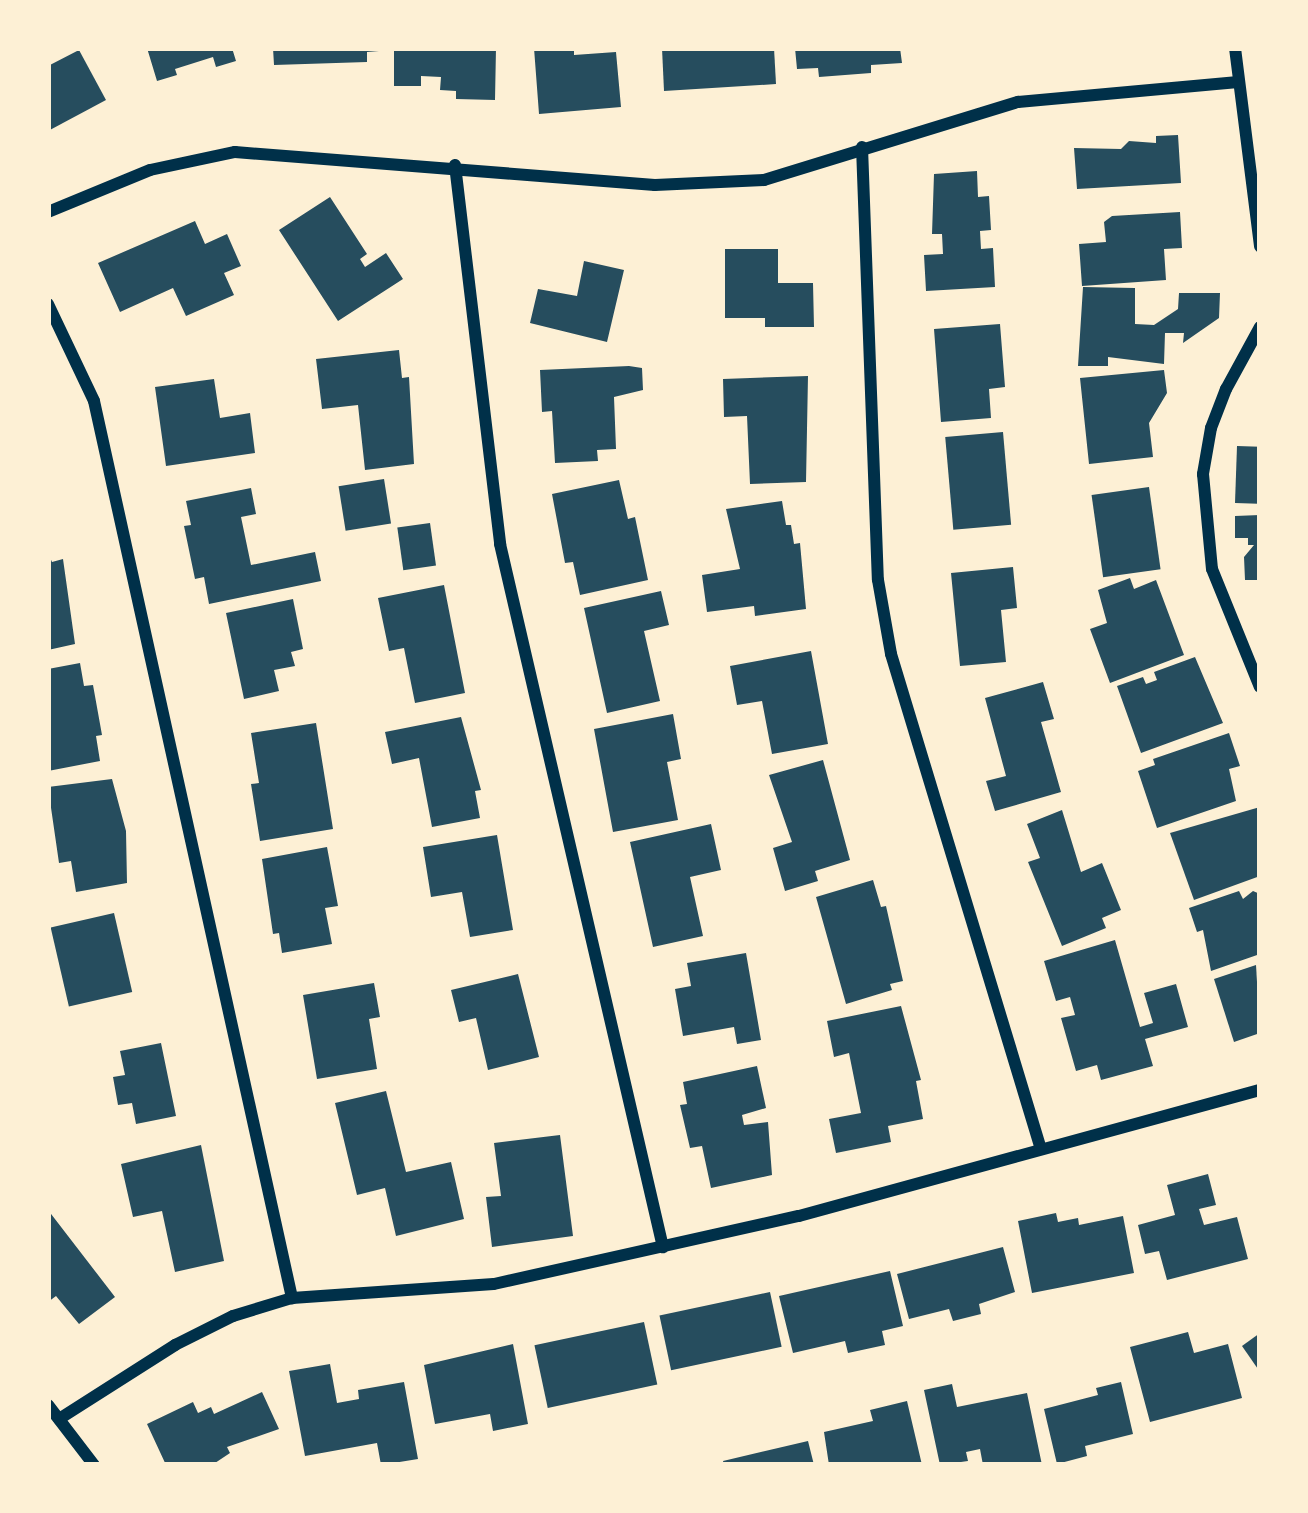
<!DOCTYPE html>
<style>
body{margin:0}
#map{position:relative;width:1308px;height:1513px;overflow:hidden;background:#fdf0d5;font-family:Mulish,sans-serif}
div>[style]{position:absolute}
.building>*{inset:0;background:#264d5e;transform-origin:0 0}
.minor>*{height:12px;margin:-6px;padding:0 6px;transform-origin:6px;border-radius:6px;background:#003049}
span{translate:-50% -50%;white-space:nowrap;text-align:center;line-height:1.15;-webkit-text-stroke:9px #fdf0d5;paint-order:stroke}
.frame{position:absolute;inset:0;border:51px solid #fdf0d5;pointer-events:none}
</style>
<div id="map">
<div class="building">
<div style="clip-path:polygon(147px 48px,232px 48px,236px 61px,216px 67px,213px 57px,175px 69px,177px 75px,157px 81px)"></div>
<div style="clip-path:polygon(273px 48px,379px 48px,379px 51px,367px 52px,367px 62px,274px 65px)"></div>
<div style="clip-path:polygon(394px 48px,496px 48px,495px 100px,456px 99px,456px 91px,440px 90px,441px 77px,421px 76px,421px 86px,394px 86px)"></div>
<div style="clip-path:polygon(534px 48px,574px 48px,574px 55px,616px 52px,621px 107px,539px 114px)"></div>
<div style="clip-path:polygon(662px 48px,774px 48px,776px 84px,664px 91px)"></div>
<div style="clip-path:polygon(795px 48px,900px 48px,902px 63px,871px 65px,871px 73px,819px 77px,818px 68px,797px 69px)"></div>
<div style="clip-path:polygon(79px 50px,106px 100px,48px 131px,48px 66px)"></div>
<div style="clip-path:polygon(1178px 135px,1181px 183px,1077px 189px,1074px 148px,1121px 149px,1129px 141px,1156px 143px,1156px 136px)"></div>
<div style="clip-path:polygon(977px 171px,978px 197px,989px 196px,991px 230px,980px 231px,981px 249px,993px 248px,995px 287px,926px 291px,924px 255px,943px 254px,942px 234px,932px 234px,934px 174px)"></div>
<div style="clip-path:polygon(330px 197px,367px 254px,360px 259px,365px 267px,386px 253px,403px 279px,338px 321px,279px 230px)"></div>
<div style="clip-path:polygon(1180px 212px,1182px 248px,1164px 249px,1166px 280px,1082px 286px,1079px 244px,1106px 242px,1104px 222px,1112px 216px)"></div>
<div style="clip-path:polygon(195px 221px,205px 244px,227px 234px,241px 266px,224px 273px,234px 295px,186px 316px,173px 288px,120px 312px,98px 263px)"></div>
<div style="clip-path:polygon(725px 249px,778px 249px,778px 283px,813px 283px,814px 327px,765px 327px,765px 318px,725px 318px)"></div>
<div style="clip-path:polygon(584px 261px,624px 270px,607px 342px,530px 323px,538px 289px,577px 296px)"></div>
<div style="clip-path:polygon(1083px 287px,1135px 288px,1135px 324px,1154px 325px,1178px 309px,1179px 293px,1220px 293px,1219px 318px,1183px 343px,1184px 333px,1165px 333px,1164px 364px,1108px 357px,1108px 366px,1078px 366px)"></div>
<div style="clip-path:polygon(1000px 324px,1005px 387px,989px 389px,991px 418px,941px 422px,934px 329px)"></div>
<div style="clip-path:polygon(399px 350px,402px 378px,409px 377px,414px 464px,365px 470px,358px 405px,322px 409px,316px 359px)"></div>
<div style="clip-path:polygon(629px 366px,642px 368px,643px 390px,614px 397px,616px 449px,597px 450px,598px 461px,555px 463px,552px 411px,542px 412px,540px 370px)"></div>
<div style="clip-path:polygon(1164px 370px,1167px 393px,1149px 423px,1153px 457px,1089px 464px,1080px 378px)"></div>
<div style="clip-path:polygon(808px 376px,806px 482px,750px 484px,747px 416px,724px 417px,723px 379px)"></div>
<div style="clip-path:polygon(214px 379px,220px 418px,250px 413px,255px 453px,166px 466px,155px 387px)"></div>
<div style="left:1003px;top:432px;width:93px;height:58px;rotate:85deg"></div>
<div style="left:1237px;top:446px;width:23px;height:57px;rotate:2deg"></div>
<div style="left:384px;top:479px;width:45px;height:46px;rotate:81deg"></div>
<div style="clip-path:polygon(619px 480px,628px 519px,635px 517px,648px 580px,580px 595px,573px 562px,565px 563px,552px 494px)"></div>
<div style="left:1149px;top:487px;width:83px;height:58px;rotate:82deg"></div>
<div style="clip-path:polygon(251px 488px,256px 514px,241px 517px,251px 565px,315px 552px,321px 581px,209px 604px,204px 577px,195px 579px,184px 526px,191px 525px,186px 501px)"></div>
<div style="clip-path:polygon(782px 501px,786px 525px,791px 525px,794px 544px,800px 543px,806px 609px,755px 616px,754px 606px,707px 612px,702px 575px,740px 569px,726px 509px)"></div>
<div style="clip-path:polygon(1260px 515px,1260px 580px,1245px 580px,1244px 557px,1254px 545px,1248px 545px,1248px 538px,1235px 538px,1235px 516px)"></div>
<div style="left:430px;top:523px;width:43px;height:33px;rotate:82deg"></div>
<div style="clip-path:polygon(48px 553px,52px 562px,63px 559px,75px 644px,48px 650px)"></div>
<div style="clip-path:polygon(1013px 567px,1017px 608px,1001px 610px,1006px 662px,960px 666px,951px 573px)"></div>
<div style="clip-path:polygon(1130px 578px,1134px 589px,1156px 580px,1184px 655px,1110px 683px,1090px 629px,1107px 623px,1098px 590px)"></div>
<div style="clip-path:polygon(444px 585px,465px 693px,415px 703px,404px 648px,389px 651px,378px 598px)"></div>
<div style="clip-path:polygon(661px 591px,669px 625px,644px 631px,660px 701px,607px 713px,584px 608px)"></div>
<div style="clip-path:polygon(293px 599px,303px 649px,291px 652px,295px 666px,274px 670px,279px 691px,244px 699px,226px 613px)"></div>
<div style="clip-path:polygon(811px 651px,828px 744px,772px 754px,762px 701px,737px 705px,730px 666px)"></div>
<div style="clip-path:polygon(1195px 657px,1223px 723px,1141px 753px,1117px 686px,1143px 677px,1146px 684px,1157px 680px,1154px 672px)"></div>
<div style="clip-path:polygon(80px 663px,84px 686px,93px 685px,102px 735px,96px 736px,100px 761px,48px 771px,48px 669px)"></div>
<div style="clip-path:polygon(1043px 682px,1054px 719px,1041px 722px,1061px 792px,995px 811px,986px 781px,1006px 776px,985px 698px)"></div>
<div style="clip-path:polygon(673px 714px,681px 759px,667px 762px,678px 820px,613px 832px,594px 729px)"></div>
<div style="clip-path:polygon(461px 717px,481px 790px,475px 791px,480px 818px,432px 827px,419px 758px,392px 764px,385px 732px)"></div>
<div style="clip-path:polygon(316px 723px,333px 829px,260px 841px,251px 784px,259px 783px,251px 733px)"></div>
<div style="clip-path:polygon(1229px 733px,1240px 766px,1229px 769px,1236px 801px,1157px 828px,1138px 771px,1155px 765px,1153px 759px)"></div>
<div style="clip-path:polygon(823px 760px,850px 860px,815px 871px,818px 881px,785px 891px,773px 848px,792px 842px,769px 775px)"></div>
<div style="clip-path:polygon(112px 779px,126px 831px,127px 883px,76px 892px,71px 861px,59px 863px,48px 787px)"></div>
<div style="clip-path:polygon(1260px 807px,1260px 876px,1194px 900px,1170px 833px)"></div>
<div style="clip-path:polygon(1062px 810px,1081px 872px,1102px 863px,1121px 910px,1102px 918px,1106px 928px,1062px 946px,1028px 862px,1040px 858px,1027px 824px)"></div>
<div style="clip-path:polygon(711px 824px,721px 870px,690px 877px,703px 936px,653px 947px,630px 842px)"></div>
<div style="clip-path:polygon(497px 835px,513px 930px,470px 937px,462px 892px,431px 897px,423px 847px)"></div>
<div style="clip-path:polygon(327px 847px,338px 906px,325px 908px,332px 944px,282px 953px,279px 933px,273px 934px,262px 859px)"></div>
<div style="clip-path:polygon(873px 880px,881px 907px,886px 906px,903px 981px,890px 984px,892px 990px,846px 1004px,816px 897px)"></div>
<div style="clip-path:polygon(1239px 891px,1243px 899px,1253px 891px,1260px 894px,1260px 954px,1211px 971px,1203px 930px,1197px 932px,1189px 908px)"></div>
<div style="left:114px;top:913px;width:81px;height:65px;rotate:77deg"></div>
<div style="clip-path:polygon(1115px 940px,1140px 1027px,1153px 1023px,1144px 993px,1176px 984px,1188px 1027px,1145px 1039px,1153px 1066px,1101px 1080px,1097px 1065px,1076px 1071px,1061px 1018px,1075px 1015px,1070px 997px,1056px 1001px,1044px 961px)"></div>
<div style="clip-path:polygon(746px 953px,761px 1040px,737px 1044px,734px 1027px,683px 1036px,675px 989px,691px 986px,687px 963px)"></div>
<div style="clip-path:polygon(1256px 965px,1260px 1033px,1234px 1042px,1214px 979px)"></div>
<div style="clip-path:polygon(518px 974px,539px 1057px,488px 1070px,476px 1018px,459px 1022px,451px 990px)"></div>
<div style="clip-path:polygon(374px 983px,380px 1017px,369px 1019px,377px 1069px,317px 1079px,303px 995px)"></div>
<div style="clip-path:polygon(901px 1006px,921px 1080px,916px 1081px,923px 1119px,888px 1126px,891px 1142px,836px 1153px,829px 1119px,861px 1113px,849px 1053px,834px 1057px,827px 1021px)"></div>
<div style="clip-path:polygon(161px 1043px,176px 1116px,136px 1124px,132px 1103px,118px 1105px,113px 1077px,125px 1075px,120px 1051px)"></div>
<div style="clip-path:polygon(757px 1066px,766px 1108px,742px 1115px,744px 1125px,768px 1122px,772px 1175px,711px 1188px,702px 1146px,690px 1148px,680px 1105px,687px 1104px,683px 1082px)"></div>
<div style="clip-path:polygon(386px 1091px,406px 1172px,451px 1162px,464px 1219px,396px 1236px,385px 1188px,357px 1195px,335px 1103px)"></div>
<div style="clip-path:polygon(560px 1135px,573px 1236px,492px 1247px,486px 1197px,501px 1196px,494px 1143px)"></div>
<div style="clip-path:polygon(201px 1145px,224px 1261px,175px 1272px,162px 1211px,133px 1217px,121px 1164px)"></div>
<div style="clip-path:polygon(1208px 1174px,1216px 1205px,1199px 1209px,1204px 1225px,1237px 1217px,1248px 1259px,1167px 1280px,1159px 1251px,1145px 1254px,1138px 1225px,1175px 1215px,1167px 1185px)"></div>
<div style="clip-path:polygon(48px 1210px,115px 1297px,79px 1324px,56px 1296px,48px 1302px)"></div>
<div style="clip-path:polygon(1056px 1213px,1058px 1222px,1078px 1218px,1079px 1225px,1123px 1216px,1134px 1273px,1032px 1293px,1018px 1221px)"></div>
<div style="clip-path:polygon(1003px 1247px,1015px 1292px,979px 1304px,981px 1314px,953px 1321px,949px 1309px,909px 1319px,897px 1274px)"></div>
<div style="clip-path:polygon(890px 1271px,903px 1326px,882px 1331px,885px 1345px,848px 1353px,845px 1341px,793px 1353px,779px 1296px)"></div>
<div style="left:770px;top:1292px;width:56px;height:113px;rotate:78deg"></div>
<div style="left:644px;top:1322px;width:64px;height:112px;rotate:78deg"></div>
<div style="clip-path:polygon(1188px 1332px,1194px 1353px,1228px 1344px,1242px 1398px,1150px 1422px,1130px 1347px)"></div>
<div style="clip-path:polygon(1260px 1333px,1260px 1372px,1242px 1346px)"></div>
<div style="clip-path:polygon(513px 1344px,528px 1424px,493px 1431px,490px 1414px,435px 1424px,424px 1365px)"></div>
<div style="clip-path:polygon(330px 1364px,337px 1403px,359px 1399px,358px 1390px,404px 1382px,418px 1459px,381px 1465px,377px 1443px,305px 1456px,289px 1371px)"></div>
<div style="clip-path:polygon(1121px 1382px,1133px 1434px,1085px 1446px,1087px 1456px,1057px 1464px,1044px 1409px,1098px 1395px,1096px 1388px)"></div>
<div style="clip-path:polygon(952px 1384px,957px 1407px,1027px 1393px,1042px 1465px,983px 1465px,980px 1449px,966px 1452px,968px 1461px,940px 1465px,924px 1390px)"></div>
<div style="clip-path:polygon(262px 1392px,279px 1429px,227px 1447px,230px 1453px,212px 1465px,166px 1465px,147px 1424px,193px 1402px,198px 1413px,211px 1407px,214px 1414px)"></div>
<div style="clip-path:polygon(907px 1401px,922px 1465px,829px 1465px,824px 1432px,873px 1421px,870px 1410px)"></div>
<div style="clip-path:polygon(808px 1441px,814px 1465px,724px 1465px,723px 1461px)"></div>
</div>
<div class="minor">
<div style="left:1235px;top:48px;width:200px;rotate:82.8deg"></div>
<div style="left:862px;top:147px;width:433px;rotate:87.9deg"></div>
<div style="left:878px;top:580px;width:75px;rotate:80deg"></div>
<div style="left:891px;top:654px;width:514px;rotate:73.15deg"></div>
<div style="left:455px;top:165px;width:382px;rotate:83.2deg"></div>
<div style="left:500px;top:544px;width:722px;rotate:76.95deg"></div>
<div style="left:48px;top:212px;width:110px;rotate:-22.4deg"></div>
<div style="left:150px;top:170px;width:87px;rotate:-12deg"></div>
<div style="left:235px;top:152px;width:421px;rotate:4.5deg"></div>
<div style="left:655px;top:185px;width:109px;rotate:-2.6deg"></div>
<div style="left:764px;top:180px;width:266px;rotate:-17.1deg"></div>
<div style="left:1018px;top:102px;width:221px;rotate:-5.2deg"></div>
<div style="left:48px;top:304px;width:107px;rotate:64.6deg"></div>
<div style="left:94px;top:401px;width:919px;rotate:77.55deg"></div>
<div style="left:1260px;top:327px;width:71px;rotate:118.7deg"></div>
<div style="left:1226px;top:389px;width:42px;rotate:111deg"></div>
<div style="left:1211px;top:428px;width:47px;rotate:99.9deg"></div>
<div style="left:1203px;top:474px;width:95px;rotate:84.6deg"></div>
<div style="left:1212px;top:569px;width:127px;rotate:67.9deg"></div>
<div style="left:48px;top:1405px;width:76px;rotate:52.5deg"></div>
<div style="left:59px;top:1419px;width:138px;rotate:-32.5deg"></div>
<div style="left:175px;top:1345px;width:65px;rotate:-26.6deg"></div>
<div style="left:233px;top:1316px;width:62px;rotate:-17deg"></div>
<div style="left:292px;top:1298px;width:202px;rotate:-4deg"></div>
<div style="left:494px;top:1284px;width:312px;rotate:-12.6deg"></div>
<div style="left:799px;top:1216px;width:478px;rotate:-15.3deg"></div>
</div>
<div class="frame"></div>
</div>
